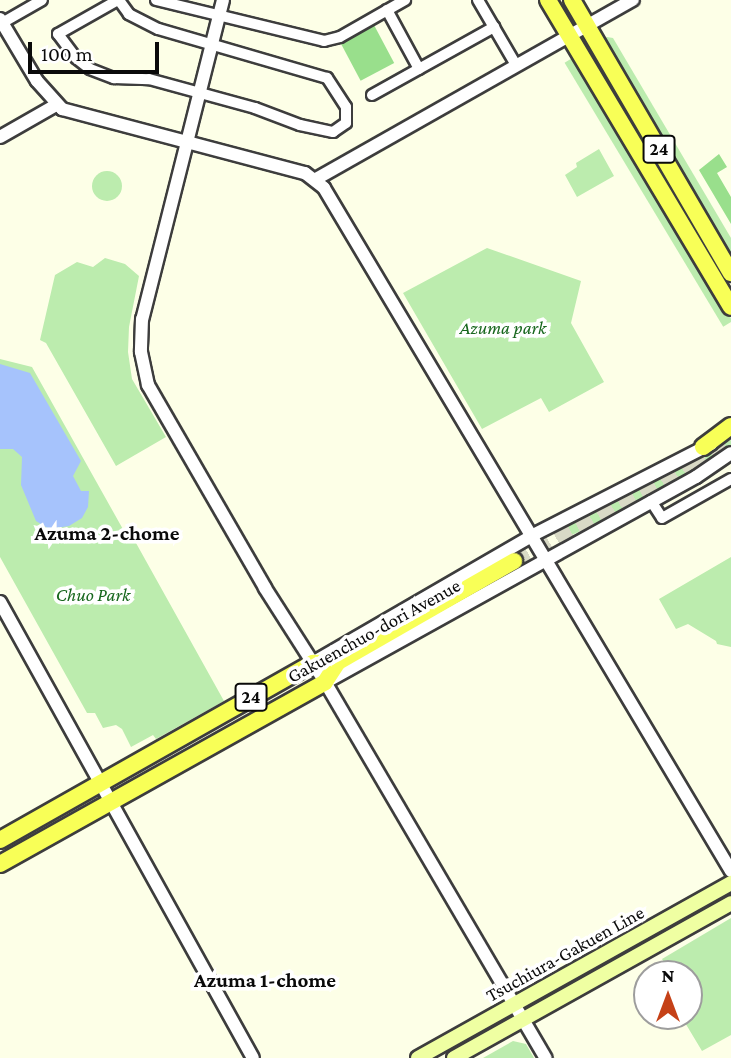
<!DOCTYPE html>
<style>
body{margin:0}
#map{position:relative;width:731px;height:1058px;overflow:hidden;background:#fdffe7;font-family:"Crimson Pro",serif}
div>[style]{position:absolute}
.green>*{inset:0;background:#bcecae;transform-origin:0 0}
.round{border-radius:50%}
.forest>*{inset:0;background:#99df8c;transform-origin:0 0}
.water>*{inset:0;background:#a6c3fc}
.primary-tunnel>*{height:16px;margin-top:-8px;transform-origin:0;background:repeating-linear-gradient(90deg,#d9dac6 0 16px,transparent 0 24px)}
.roads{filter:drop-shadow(2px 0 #3d3d3d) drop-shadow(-2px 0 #3d3d3d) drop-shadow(0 2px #3d3d3d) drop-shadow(0 -2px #3d3d3d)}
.minor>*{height:10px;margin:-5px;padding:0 5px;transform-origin:5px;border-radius:5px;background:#fff}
.tertiary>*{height:12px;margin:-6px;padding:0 6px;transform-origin:6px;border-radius:6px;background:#fff}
.secondary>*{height:14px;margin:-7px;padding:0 7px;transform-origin:7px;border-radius:7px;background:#efffa2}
.primary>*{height:16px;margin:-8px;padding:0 8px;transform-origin:8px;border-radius:8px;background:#f8ff57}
span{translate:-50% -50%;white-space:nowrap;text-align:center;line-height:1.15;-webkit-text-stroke:7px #fff;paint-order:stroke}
.shield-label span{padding:2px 5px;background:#fff;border:2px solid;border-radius:5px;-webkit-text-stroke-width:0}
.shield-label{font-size:18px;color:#0a0a0a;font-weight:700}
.park-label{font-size:19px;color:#16661c;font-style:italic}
.street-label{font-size:19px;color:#0a0a0a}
.neighbourhood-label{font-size:21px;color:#0a0a0a;font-weight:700}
.north{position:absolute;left:633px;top:960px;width:70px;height:70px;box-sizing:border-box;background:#fff;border:2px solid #9d9d9d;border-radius:50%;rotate:0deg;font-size:19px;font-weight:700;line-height:28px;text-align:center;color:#0a0a0a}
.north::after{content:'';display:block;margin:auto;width:24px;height:32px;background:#c54117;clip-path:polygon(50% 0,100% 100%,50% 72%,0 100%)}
.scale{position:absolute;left:28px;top:42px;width:131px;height:32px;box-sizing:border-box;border:4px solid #0a0a0a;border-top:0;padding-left:9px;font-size:21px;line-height:24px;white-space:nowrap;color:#0a0a0a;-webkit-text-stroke:5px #fff;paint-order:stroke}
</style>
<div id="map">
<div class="green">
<div style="clip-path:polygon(607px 37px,613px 38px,731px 238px,731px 259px,602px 40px)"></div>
<div style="left:574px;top:57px;width:308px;height:11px;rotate:59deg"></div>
<div style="clip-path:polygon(599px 149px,614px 176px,577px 197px,565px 175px,577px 167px,576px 163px)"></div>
<div class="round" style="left:92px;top:171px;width:30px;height:30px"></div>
<div style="clip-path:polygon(487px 248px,581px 281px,571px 323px,604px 382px,549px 412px,541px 398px,482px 429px,403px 293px)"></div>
<div style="clip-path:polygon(105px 258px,125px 264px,139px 276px,129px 327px,128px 352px,132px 379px,166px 437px,116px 466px,46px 343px,40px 340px,55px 275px,77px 262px,93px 267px)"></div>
<div style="clip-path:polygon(0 359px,32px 367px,129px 540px,136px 543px,224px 701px,156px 739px,153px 735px,131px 747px,122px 729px,116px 725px,103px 728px,95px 713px,87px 713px,0 557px)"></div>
<div style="clip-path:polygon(731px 440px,731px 446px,725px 451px,631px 506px,564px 539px,558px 540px,554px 534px,670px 467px)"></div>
<div style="clip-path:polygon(731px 557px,731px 647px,717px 644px,716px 641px,688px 624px,676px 629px,659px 599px)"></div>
<div style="clip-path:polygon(731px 918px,731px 1035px,702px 1051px,681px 1016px,689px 1016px,689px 974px,671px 974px,662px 959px)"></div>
<div style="clip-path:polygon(513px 1041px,526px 1044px,534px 1058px,483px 1058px)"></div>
</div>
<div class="forest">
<div style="left:374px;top:25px;width:43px;height:38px;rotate:62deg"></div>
<div style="clip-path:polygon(719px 154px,727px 167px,717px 173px,731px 197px,731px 224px,699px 170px)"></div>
</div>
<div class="water">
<div style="clip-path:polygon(0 364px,30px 373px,81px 461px,73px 476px,81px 491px,89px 491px,88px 507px,82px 518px,69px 526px,49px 529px,36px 521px,21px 485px,22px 457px,13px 449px,0 449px)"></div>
</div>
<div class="primary-tunnel">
<div style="left:514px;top:561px;width:201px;rotate:-29.5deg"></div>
<div style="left:689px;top:462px;width:46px;rotate:-24.3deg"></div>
</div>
<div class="roads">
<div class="minor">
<div style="left:118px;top:0;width:69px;rotate:150.5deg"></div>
<div style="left:58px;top:34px;width:30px;rotate:53deg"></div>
<div style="left:76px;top:58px;width:18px;rotate:38deg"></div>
<div style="left:90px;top:69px;width:26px;rotate:21deg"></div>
<div style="left:114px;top:78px;width:35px;rotate:2deg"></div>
<div style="left:149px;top:79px;width:110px;rotate:15.3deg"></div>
<div style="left:255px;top:108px;width:48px;rotate:20.7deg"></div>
<div style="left:300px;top:125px;width:34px;rotate:12deg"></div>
<div style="left:333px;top:132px;width:16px;rotate:-35deg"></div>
<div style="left:346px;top:123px;width:16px;rotate:-90deg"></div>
<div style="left:346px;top:107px;width:35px;rotate:-123deg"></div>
<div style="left:327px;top:78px;width:176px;rotate:-163.8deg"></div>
<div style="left:158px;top:29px;width:33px;rotate:-153deg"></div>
<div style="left:129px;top:14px;width:17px;rotate:-126deg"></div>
<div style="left:156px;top:0;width:173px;rotate:13.7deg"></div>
<div style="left:324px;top:41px;width:16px;rotate:-14deg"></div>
<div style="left:340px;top:37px;width:75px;rotate:-29.6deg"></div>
<div style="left:478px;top:0;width:75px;rotate:59.7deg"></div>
<div style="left:387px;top:10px;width:67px;rotate:61.5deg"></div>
<div style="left:2px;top:23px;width:46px;rotate:-29.9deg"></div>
<div style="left:372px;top:95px;width:140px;rotate:-29.1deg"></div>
<div style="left:651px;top:501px;width:20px;rotate:57deg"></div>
<div style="left:662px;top:518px;width:79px;rotate:-29.5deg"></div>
</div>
<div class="tertiary">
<div style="left:223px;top:0;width:329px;rotate:104.2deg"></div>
<div style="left:142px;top:319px;width:33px;rotate:92deg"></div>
<div style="left:141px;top:352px;width:34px;rotate:78deg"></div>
<div style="left:148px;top:385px;width:234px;rotate:60deg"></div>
<div style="left:265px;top:588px;width:112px;rotate:57.4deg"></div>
<div style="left:325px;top:682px;width:436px;rotate:59.6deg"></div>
<div style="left:0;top:19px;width:72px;rotate:59.2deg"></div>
<div style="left:37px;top:81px;width:38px;rotate:48deg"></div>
<div style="left:62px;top:109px;width:251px;rotate:14.8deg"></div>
<div style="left:305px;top:173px;width:24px;rotate:38deg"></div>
<div style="left:324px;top:188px;width:795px;rotate:59.21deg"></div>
<div style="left:0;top:137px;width:64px;rotate:-29.7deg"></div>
<div style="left:316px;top:179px;width:364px;rotate:-29.5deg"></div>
<div style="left:0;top:602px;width:521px;rotate:60.98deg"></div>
<div style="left:316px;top:661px;width:251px;rotate:-30.1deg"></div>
<div style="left:533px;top:535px;width:200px;rotate:-27.1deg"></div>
<div style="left:326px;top:682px;width:423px;rotate:-29deg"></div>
<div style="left:696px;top:477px;width:42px;rotate:-34.4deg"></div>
</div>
<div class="secondary">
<div style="left:418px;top:1058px;width:359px;rotate:-29.2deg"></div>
<div style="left:454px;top:1058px;width:317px;rotate:-29.2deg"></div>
</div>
<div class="primary">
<div style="left:548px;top:0;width:357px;rotate:59.2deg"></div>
<div style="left:572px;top:0;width:316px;rotate:59.8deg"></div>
<div style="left:703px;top:447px;width:35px;rotate:-37deg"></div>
<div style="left:0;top:840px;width:360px;rotate:-29.5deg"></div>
<div style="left:313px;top:663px;width:25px;rotate:-2deg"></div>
<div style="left:0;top:864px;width:372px;rotate:-29.2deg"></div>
<div style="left:325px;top:682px;width:24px;rotate:-57deg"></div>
<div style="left:338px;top:662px;width:203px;rotate:-29.8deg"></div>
</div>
</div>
<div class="shield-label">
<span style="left:659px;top:149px">24</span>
<span style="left:251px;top:697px">24</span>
</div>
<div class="park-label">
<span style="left:503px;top:328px">Azuma park</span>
<span style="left:93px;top:595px">Chuo Park</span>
</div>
<div class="street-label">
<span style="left:374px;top:631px;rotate:-29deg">Gakuenchuo-dori Avenue</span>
<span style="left:565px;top:954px;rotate:-29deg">Tsuchiura-Gakuen Line</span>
</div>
<div class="neighbourhood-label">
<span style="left:107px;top:533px">Azuma 2-chome</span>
<span style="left:265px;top:980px">Azuma 1-chome</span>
</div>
<div class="north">N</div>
<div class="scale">100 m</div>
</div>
